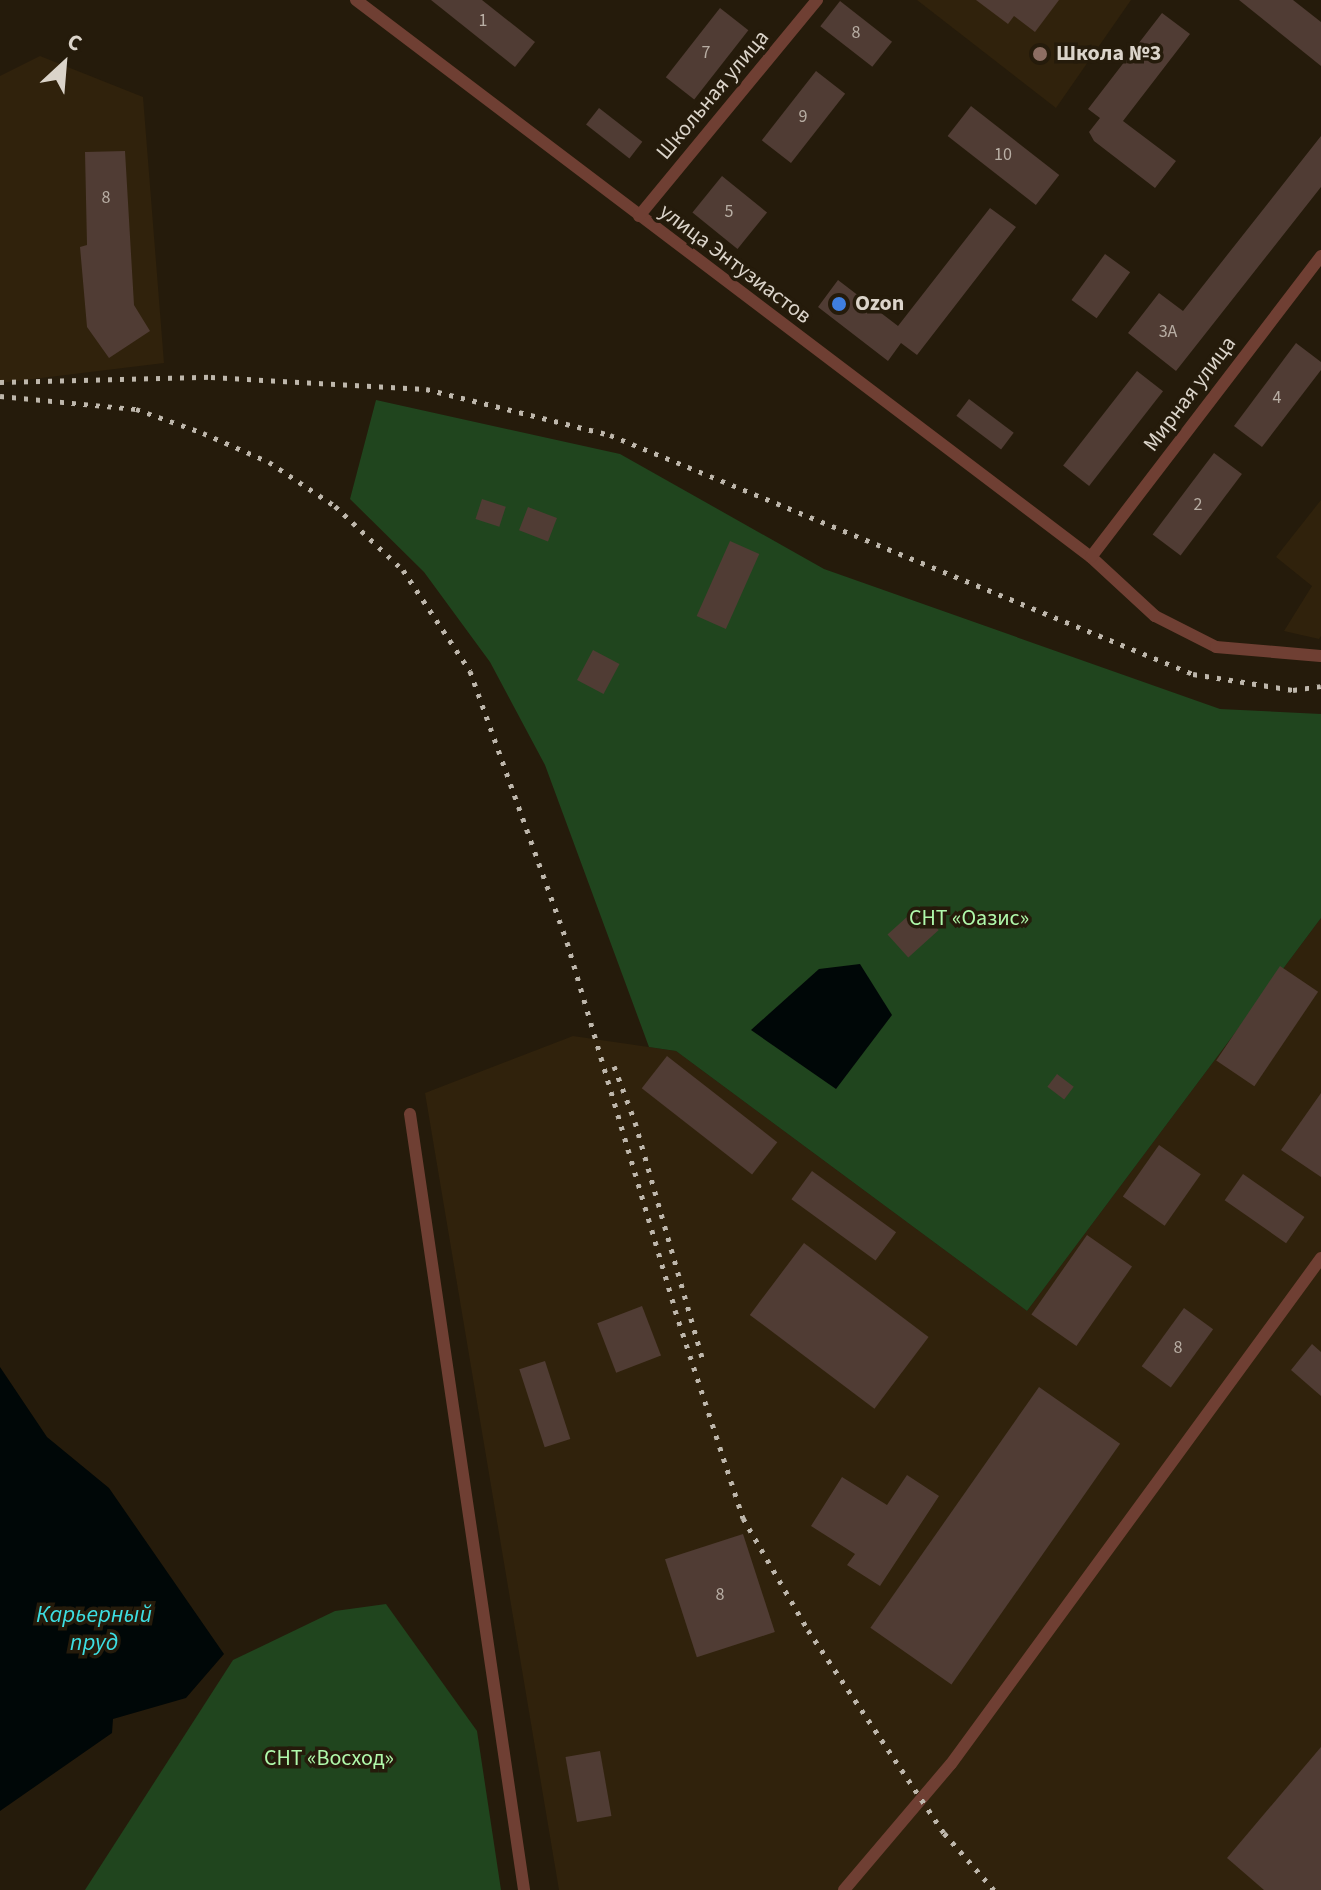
<!DOCTYPE html>
<meta charset="utf-8">
<style>
body{margin:0}
#map{position:relative;width:1321px;height:1890px;overflow:hidden;background:#251b0b;font-family:"Source Sans 3",sans-serif}
div>[style]{position:absolute}
.built>*{inset:0;background:#30220c}
.green>*{inset:0;background:#20451e}
.water>*{inset:0;background:#000707}
.building>*{inset:0;background:#503c34;transform-origin:0 0}
.street>*{height:12px;margin:-6px;padding:0 6px;transform-origin:6px;border-radius:6px;background:#6f3f33}
.rail>*{height:5px;margin-top:-2.5px;transform-origin:0;background:repeating-linear-gradient(90deg,#beb7ac 0 4px,transparent 0 12px)}
.dots>*{width:22px;height:22px;translate:-50% -50%;box-sizing:border-box;border:4px solid #251b0b;border-radius:50%}
span{translate:-50% -50%;white-space:nowrap;text-align:center;line-height:1.15;-webkit-text-stroke:7px #251b0b;paint-order:stroke}
.number-label{font-size:18px;color:#b8aea4}
.number-label span{-webkit-text-stroke-width:0}
.poi-label{font-size:22px;color:#dbd4ca;font-weight:700}
.left{translate:0 -50%;text-align:left}
.street-label{font-size:22px;color:#dbd4ca}
.park-label{font-size:22px;color:#b0f9ab}
.water-label{font-size:24px;color:#3ddfe3;font-style:italic}
.north{position:absolute;left:24px;top:24px;width:80px;height:80px;-webkit-text-stroke:6px #251b0b;paint-order:stroke;rotate:26deg;font-size:22px;font-weight:700;line-height:32px;text-align:center;color:#dbd4ca}
.north::after{content:'';display:block;margin:auto;width:28px;height:36px;background:#dbd4ca;clip-path:polygon(50% 0,100% 100%,50% 72%,0 100%)}
</style>
<div id="map">
<div class="built">
<div style="clip-path:polygon(917px 0,1131px 0,1056px 108px)"></div>
<div style="clip-path:polygon(40px 56px,143px 97px,164px 363px,0 383px,0 76px)"></div>
<div style="clip-path:polygon(1321px 500px,1321px 636px,1319px 639px,1284px 631px,1312px 586px,1276px 557px)"></div>
<div style="clip-path:polygon(1321px 918px,1321px 1890px,559px 1890px,425px 1093px,573px 1036px,676px 1051px,1027px 1311px)"></div>
</div>
<div class="green">
<div style="clip-path:polygon(376px 400px,620px 454px,824px 569px,1220px 709px,1321px 714px,1321px 918px,1027px 1311px,676px 1051px,649px 1047px,545px 765px,490px 662px,424px 572px,350px 499px)"></div>
<div style="clip-path:polygon(386px 1604px,477px 1731px,501px 1890px,85px 1890px,233px 1660px,335px 1611px)"></div>
</div>
<div class="water">
<div style="clip-path:polygon(860px 964px,892px 1015px,836px 1089px,751px 1030px,819px 969px)"></div>
<div style="clip-path:polygon(0 1367px,47px 1437px,109px 1488px,224px 1654px,186px 1698px,113px 1719px,112px 1733px,0 1811px)"></div>
</div>
<div class="building">
<div style="clip-path:polygon(431px 0,482px 0,535px 42px,515px 67px)"></div>
<div style="clip-path:polygon(976px 0,1059px 0,1035px 32px,1014px 16px,1008px 24px)"></div>
<div style="clip-path:polygon(1239px 0,1293px 0,1321px 22px,1321px 66px)"></div>
<div style="left:840px;top:1px;width:66px;height:32px;rotate:38deg"></div>
<div style="left:720px;top:8px;width:36px;height:88px;rotate:38deg"></div>
<div style="clip-path:polygon(1162px 13px,1190px 34px,1123px 121px,1176px 161px,1155px 188px,1094px 141px,1089px 132px,1100px 118px,1088px 109px)"></div>
<div style="left:816px;top:71px;width:37px;height:88px;rotate:38deg"></div>
<div style="left:971px;top:106px;width:112px;height:38px;rotate:38deg"></div>
<div style="left:599px;top:108px;width:55px;height:21px;rotate:38deg"></div>
<div style="clip-path:polygon(1321px 136px,1321px 187px,1176px 371px,1128px 333px,1159px 293px,1183px 311px)"></div>
<div style="clip-path:polygon(125px 151px,134px 305px,150px 331px,109px 358px,87px 327px,80px 247px,87px 245px,85px 152px)"></div>
<div style="left:722px;top:176px;width:58px;height:47px;rotate:39deg"></div>
<div style="clip-path:polygon(990px 208px,1016px 227px,917px 355px,901px 343px,888px 361px,818px 307px,838px 280px,898px 326px)"></div>
<div style="left:1105px;top:254px;width:31px;height:57px;rotate:36deg"></div>
<div style="clip-path:polygon(1296px 343px,1321px 362px,1321px 370px,1262px 447px,1234px 426px)"></div>
<div style="left:1137px;top:371px;width:33px;height:120px;rotate:38deg"></div>
<div style="left:969px;top:399px;width:56px;height:21px;rotate:37deg"></div>
<div style="left:1214px;top:453px;width:35px;height:102px;rotate:37deg"></div>
<div style="left:482px;top:499px;width:25px;height:21px;rotate:18deg"></div>
<div style="left:528px;top:507px;width:31px;height:25px;rotate:21deg"></div>
<div style="left:730px;top:541px;width:32px;height:82px;rotate:24deg"></div>
<div style="left:593px;top:650px;width:30px;height:34px;rotate:28deg"></div>
<div style="left:918px;top:907px;width:31px;height:41px;rotate:48deg"></div>
<div style="left:1280px;top:966px;width:46px;height:114px;rotate:34deg"></div>
<div style="left:667px;top:1056px;width:140px;height:41px;rotate:38deg"></div>
<div style="left:1057px;top:1074px;width:21px;height:16px;rotate:37deg"></div>
<div style="clip-path:polygon(1321px 1093px,1321px 1177px,1281px 1150px)"></div>
<div style="left:1159px;top:1145px;width:51px;height:63px;rotate:35deg"></div>
<div style="left:812px;top:1171px;width:104px;height:35px;rotate:36deg"></div>
<div style="left:1243px;top:1174px;width:75px;height:32px;rotate:35deg"></div>
<div style="left:1087px;top:1235px;width:55px;height:97px;rotate:35deg"></div>
<div style="left:804px;top:1243px;width:156px;height:90px;rotate:37deg"></div>
<div style="left:642px;top:1306px;width:53px;height:48px;rotate:69deg"></div>
<div style="left:1184px;top:1308px;width:36px;height:72px;rotate:36deg"></div>
<div style="clip-path:polygon(1312px 1344px,1321px 1352px,1321px 1396px,1291px 1370px)"></div>
<div style="left:545px;top:1361px;width:82px;height:27px;rotate:72deg"></div>
<div style="left:1039px;top:1387px;width:99px;height:294px;rotate:35deg"></div>
<div style="clip-path:polygon(907px 1475px,939px 1496px,880px 1586px,847px 1565px,855px 1554px,811px 1526px,842px 1477px,887px 1505px)"></div>
<div style="left:743px;top:1534px;width:103px;height:82px;rotate:72deg"></div>
<div style="clip-path:polygon(1321px 1747px,1321px 1890px,1264px 1890px,1227px 1858px)"></div>
<div style="left:600px;top:1751px;width:66px;height:35px;rotate:80deg"></div>
</div>
<div class="street">
<div style="left:356px;top:0;width:922px;rotate:37.16deg"></div>
<div style="left:1091px;top:557px;width:87px;rotate:42.7deg"></div>
<div style="left:1155px;top:616px;width:68px;rotate:26.9deg"></div>
<div style="left:1216px;top:647px;width:105px;rotate:4.9deg"></div>
<div style="left:639px;top:216px;width:280px;rotate:-50.5deg"></div>
<div style="left:1091px;top:557px;width:379px;rotate:-52.6deg"></div>
<div style="left:410px;top:1114px;width:784px;rotate:81.64deg"></div>
<div style="left:844px;top:1890px;width:165px;rotate:-49.7deg"></div>
<div style="left:951px;top:1764px;width:627px;rotate:-53.82deg"></div>
</div>
<div class="rail">
<div style="left:0;top:382px;width:211px;rotate:-1.4deg"></div>
<div style="left:211px;top:377px;width:215px;rotate:3.2deg"></div>
<div style="left:426px;top:389px;width:190px;rotate:14deg"></div>
<div style="left:610px;top:435px;width:630px;rotate:22.29deg"></div>
<div style="left:1193px;top:674px;width:101px;rotate:9.1deg"></div>
<div style="left:1293px;top:690px;width:28px;rotate:-8deg"></div>
<div style="left:0;top:396px;width:137px;rotate:5.5deg"></div>
<div style="left:136px;top:409px;width:71px;rotate:19.7deg"></div>
<div style="left:203px;top:433px;width:72px;rotate:23.7deg"></div>
<div style="left:269px;top:462px;width:79px;rotate:33.7deg"></div>
<div style="left:335px;top:506px;width:93px;rotate:43.3deg"></div>
<div style="left:403px;top:570px;width:121px;rotate:56.4deg"></div>
<div style="left:470px;top:671px;width:288px;rotate:70.3deg"></div>
<div style="left:567px;top:942px;width:384px;rotate:73.6deg"></div>
<div style="left:675px;top:1310px;width:219px;rotate:71.9deg"></div>
<div style="left:743px;top:1518px;width:129px;rotate:59.9deg"></div>
<div style="left:808px;top:1630px;width:244px;rotate:56.2deg"></div>
<div style="left:944px;top:1833px;width:76px;rotate:48.7deg"></div>
<div style="left:614px;top:1066px;width:60px;rotate:69.4deg"></div>
<div style="left:635px;top:1122px;width:248px;rotate:74.1deg"></div>
</div>
<div class="dots">
<div style="left:1040px;top:54px;background:#8d6e63"></div>
<div style="left:839px;top:304px;background:#3f7fe0"></div>
</div>
<div class="number-label">
<span style="left:483px;top:21px">1</span>
<span style="left:856px;top:33px">8</span>
<span style="left:706px;top:53px">7</span>
<span style="left:803px;top:117px">9</span>
<span style="left:1003px;top:155px">10</span>
<span style="left:106px;top:198px">8</span>
<span style="left:729px;top:212px">5</span>
<span style="left:1168px;top:332px">3А</span>
<span style="left:1277px;top:398px">4</span>
<span style="left:1198px;top:505px">2</span>
<span style="left:1178px;top:1348px">8</span>
<span style="left:720px;top:1595px">8</span>
</div>
<div class="poi-label">
<span class="left" style="left:1056px;top:54px">Школа №3</span>
<span class="left" style="left:855px;top:304px">Ozon</span>
</div>
<div class="street-label">
<span style="left:713px;top:95px;rotate:-50deg">Школьная улица</span>
<span style="left:735px;top:264px;rotate:37deg">улица Энтузиастов</span>
<span style="left:1190px;top:394px;rotate:-53deg">Мирная улица</span>
</div>
<div class="park-label">
<span style="left:969px;top:919px">СНТ «Оазис»</span>
<span style="left:329px;top:1759px">СНТ «Восход»</span>
</div>
<div class="water-label">
<span style="left:94px;top:1629px">Карьерный<br>пруд</span>
</div>
<div class="north">С</div>
</div>
